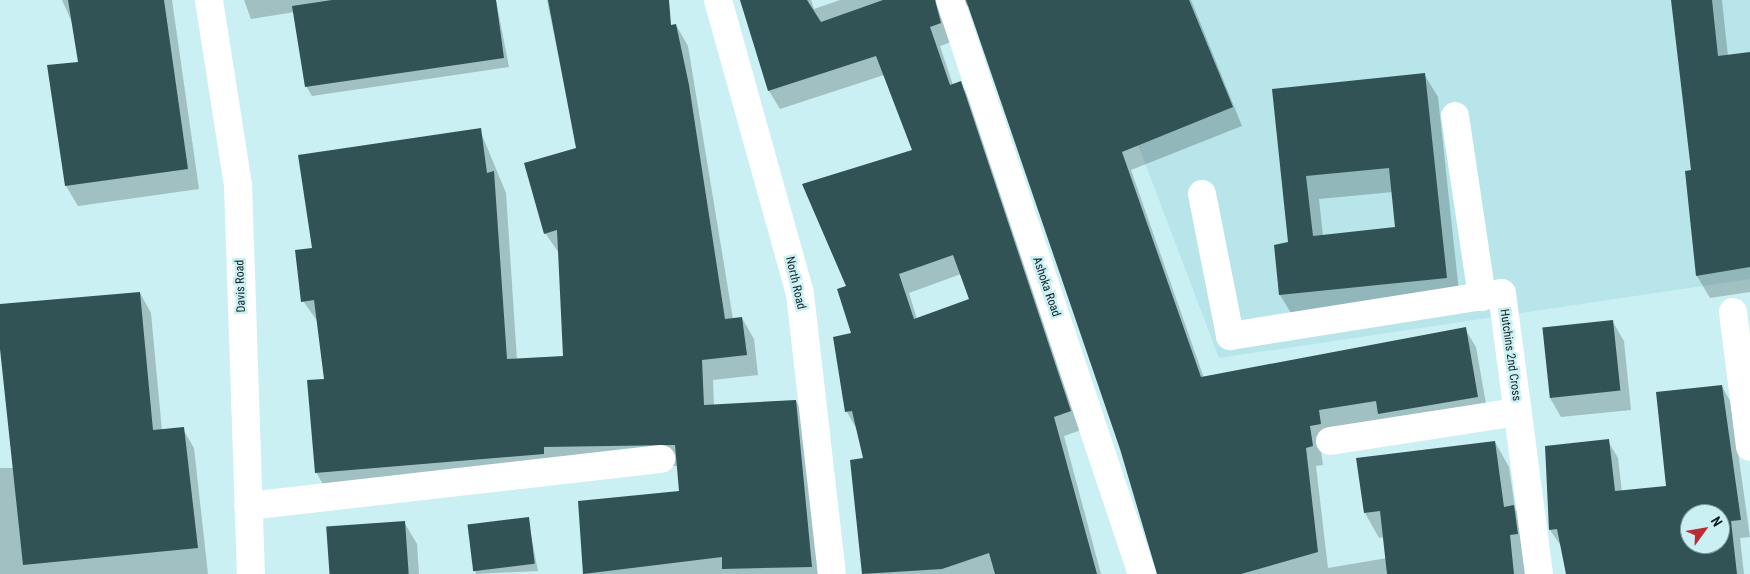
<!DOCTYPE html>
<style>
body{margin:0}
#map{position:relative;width:1750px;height:574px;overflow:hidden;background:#caf0f3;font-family:"Roboto Condensed",sans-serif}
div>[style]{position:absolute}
.built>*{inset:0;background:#b7e5ea}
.shadow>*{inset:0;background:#0003}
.building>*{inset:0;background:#325356;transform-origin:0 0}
.minor>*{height:28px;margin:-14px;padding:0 14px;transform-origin:14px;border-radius:14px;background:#fff}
span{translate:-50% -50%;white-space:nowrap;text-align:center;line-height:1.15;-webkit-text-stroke:5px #caf0f3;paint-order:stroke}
.street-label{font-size:12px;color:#122021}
.north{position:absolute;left:1680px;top:504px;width:50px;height:50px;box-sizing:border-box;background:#caf0f3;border:1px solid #809d9f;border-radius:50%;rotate:58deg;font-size:14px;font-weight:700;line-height:20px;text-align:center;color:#122021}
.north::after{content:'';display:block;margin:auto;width:18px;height:22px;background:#bc2b34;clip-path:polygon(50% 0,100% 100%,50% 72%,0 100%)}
</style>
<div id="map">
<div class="built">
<div style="clip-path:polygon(1083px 0,1750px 0,1750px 279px,1219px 358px)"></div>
</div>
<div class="shadow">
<div style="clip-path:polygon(62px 0,172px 0,199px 189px,78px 206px,66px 186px,48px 66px,79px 63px,74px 27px)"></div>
<div style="clip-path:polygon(244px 0,496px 0,509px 67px,312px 96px,306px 86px,295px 12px,251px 19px)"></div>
<div style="clip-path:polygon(547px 0,665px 0,670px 26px,676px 25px,688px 46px,733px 319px,742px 318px,754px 339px,758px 375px,713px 380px,714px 406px,796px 401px,808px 422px,822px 574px,584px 574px,579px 502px,680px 492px,678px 466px,555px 468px,328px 493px,316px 472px,326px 380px,318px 322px,303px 301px,313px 249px,480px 130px,506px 193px,517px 360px,564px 357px,559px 253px,545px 233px,577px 149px)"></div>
<div style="clip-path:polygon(evenodd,740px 0,811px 0,814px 9px,840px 0,1191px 0,1242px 126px,1131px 170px,1204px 378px,1465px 329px,1476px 347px,1488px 415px,1320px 444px,1323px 465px,1316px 466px,1328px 568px,1387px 558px,1384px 537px,1379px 538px,1365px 513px,1495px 442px,1509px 467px,1515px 508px,1528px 532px,1525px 574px,1158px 574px,1121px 449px,973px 7px,956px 3px,951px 42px,940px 46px,953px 85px,960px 83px,971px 101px,1081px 430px,1064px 436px,1101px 574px,865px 574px,852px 462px,864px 460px,857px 430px,847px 412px,834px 338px,853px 334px,848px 287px,913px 151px,884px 75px,780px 109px,769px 91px,740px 0,961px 274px,971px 299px,917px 319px,909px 293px,961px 274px)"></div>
<div style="clip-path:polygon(1673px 0,1722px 0,1728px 56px,1750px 54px,1750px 292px,1710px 298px,1697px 276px,1693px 171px)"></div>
<div style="clip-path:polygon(evenodd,1424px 74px,1438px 97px,1460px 301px,1294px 318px,1280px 295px,1289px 243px,1274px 90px,1424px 74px,1393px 192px,1397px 228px,1323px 236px,1319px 199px,1393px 192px)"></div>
<div style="clip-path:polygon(140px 293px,151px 313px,162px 431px,183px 429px,194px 448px,208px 574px,0 574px,0 468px,16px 468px,0 305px)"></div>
<div style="clip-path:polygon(1613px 322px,1624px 341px,1631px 410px,1561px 417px,1550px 398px)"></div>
<div style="clip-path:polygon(evenodd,1722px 386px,1731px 403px,1750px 537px,1740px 538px,1744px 574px,1566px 574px,1561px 546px,1550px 530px,1608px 441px,1618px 458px,1622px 492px,1667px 487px,1722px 386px,1690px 514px,1720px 514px,1720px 544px,1690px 544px,1690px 514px)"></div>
<div style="clip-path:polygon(528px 519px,538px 571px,476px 574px,475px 571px)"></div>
<div style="clip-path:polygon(404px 522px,417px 544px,419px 574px,330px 574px)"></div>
</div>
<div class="building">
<div style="clip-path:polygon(68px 0,164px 0,188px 169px,65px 186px,47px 65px,78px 62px)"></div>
<div style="clip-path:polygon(332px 0,496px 0,504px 58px,305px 87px,292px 6px)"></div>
<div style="clip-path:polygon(548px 0,669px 0,671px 25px,676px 24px,689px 85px,725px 319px,742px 317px,747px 355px,702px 360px,704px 405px,796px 400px,812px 567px,722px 569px,722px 557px,583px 574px,578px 501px,679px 491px,675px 445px,544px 447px,544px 454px,315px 473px,307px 380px,324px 379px,314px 300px,301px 302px,295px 250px,312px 248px,298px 155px,481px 128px,487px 173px,494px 171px,507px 359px,563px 356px,557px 230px,544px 234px,524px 163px,576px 148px)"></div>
<div style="clip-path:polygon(evenodd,740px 0,807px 0,821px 22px,883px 0,935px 0,941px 23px,930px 27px,950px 85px,961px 81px,1071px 411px,1054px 417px,1097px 574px,995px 574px,989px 553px,942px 569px,862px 574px,850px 460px,863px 458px,852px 411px,845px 412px,833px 337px,851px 333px,837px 289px,846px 286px,802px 184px,912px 150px,876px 56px,768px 91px,740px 0,953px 255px,969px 299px,914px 319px,899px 274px,953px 255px)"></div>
<div style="clip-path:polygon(966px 0,1189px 0,1233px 107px,1122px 152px,1201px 377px,1466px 327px,1478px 397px,1378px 414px,1376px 401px,1319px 410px,1321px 424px,1310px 426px,1313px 446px,1306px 448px,1318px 552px,1241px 574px,1157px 574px,1120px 449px)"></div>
<div style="clip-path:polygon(1671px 0,1712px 0,1718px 56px,1750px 52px,1750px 267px,1696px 276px,1685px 171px,1691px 170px)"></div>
<div style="clip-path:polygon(evenodd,1425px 73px,1447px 278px,1279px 295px,1274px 245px,1288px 242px,1272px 89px,1425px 73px,1389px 168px,1395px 227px,1313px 236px,1306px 176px,1389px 168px)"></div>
<div style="clip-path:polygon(140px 292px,153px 430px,184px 427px,198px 548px,23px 565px,0 349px,0 304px)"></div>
<div style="left:1613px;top:320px;width:71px;height:71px;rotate:84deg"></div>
<div style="clip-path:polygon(evenodd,1722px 385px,1741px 520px,1731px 521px,1737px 574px,1566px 574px,1557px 529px,1549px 530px,1545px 446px,1609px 439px,1615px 491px,1666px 486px,1656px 392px,1722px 385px,1690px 514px,1720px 514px,1720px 544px,1690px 544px,1690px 514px)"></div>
<div style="clip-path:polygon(1495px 441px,1504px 507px,1514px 505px,1518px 534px,1510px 535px,1514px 574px,1387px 574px,1380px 511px,1364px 513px,1356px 458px)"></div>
<div style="left:529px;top:517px;width:47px;height:62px;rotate:83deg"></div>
<div style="left:405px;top:521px;width:53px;height:79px;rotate:86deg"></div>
</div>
<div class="minor">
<div style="left:209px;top:0;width:187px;rotate:81.1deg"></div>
<div style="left:238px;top:185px;width:389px;rotate:88.1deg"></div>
<div style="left:718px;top:0;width:305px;rotate:74.4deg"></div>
<div style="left:800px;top:294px;width:282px;rotate:83.5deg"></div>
<div style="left:950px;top:0;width:605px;rotate:71.51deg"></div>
<div style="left:1455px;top:116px;width:183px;rotate:81.5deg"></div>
<div style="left:1202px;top:194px;width:145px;rotate:78.8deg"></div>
<div style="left:1230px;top:336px;width:275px;rotate:-9deg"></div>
<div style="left:1502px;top:293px;width:283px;rotate:82.5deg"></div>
<div style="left:1733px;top:312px;width:136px;rotate:82.8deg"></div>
<div style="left:1330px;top:441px;width:190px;rotate:-8.8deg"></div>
<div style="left:248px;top:506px;width:416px;rotate:-6.5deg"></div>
</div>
<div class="street-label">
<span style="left:795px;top:283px;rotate:77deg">North Road</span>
<span style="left:241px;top:286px;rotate:-92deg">Davis Road</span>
<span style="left:1046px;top:287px;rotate:71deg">Ashoka Road</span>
<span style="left:1510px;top:355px;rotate:82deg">Hutchins 2nd Cross</span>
</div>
<div class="north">N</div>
</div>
